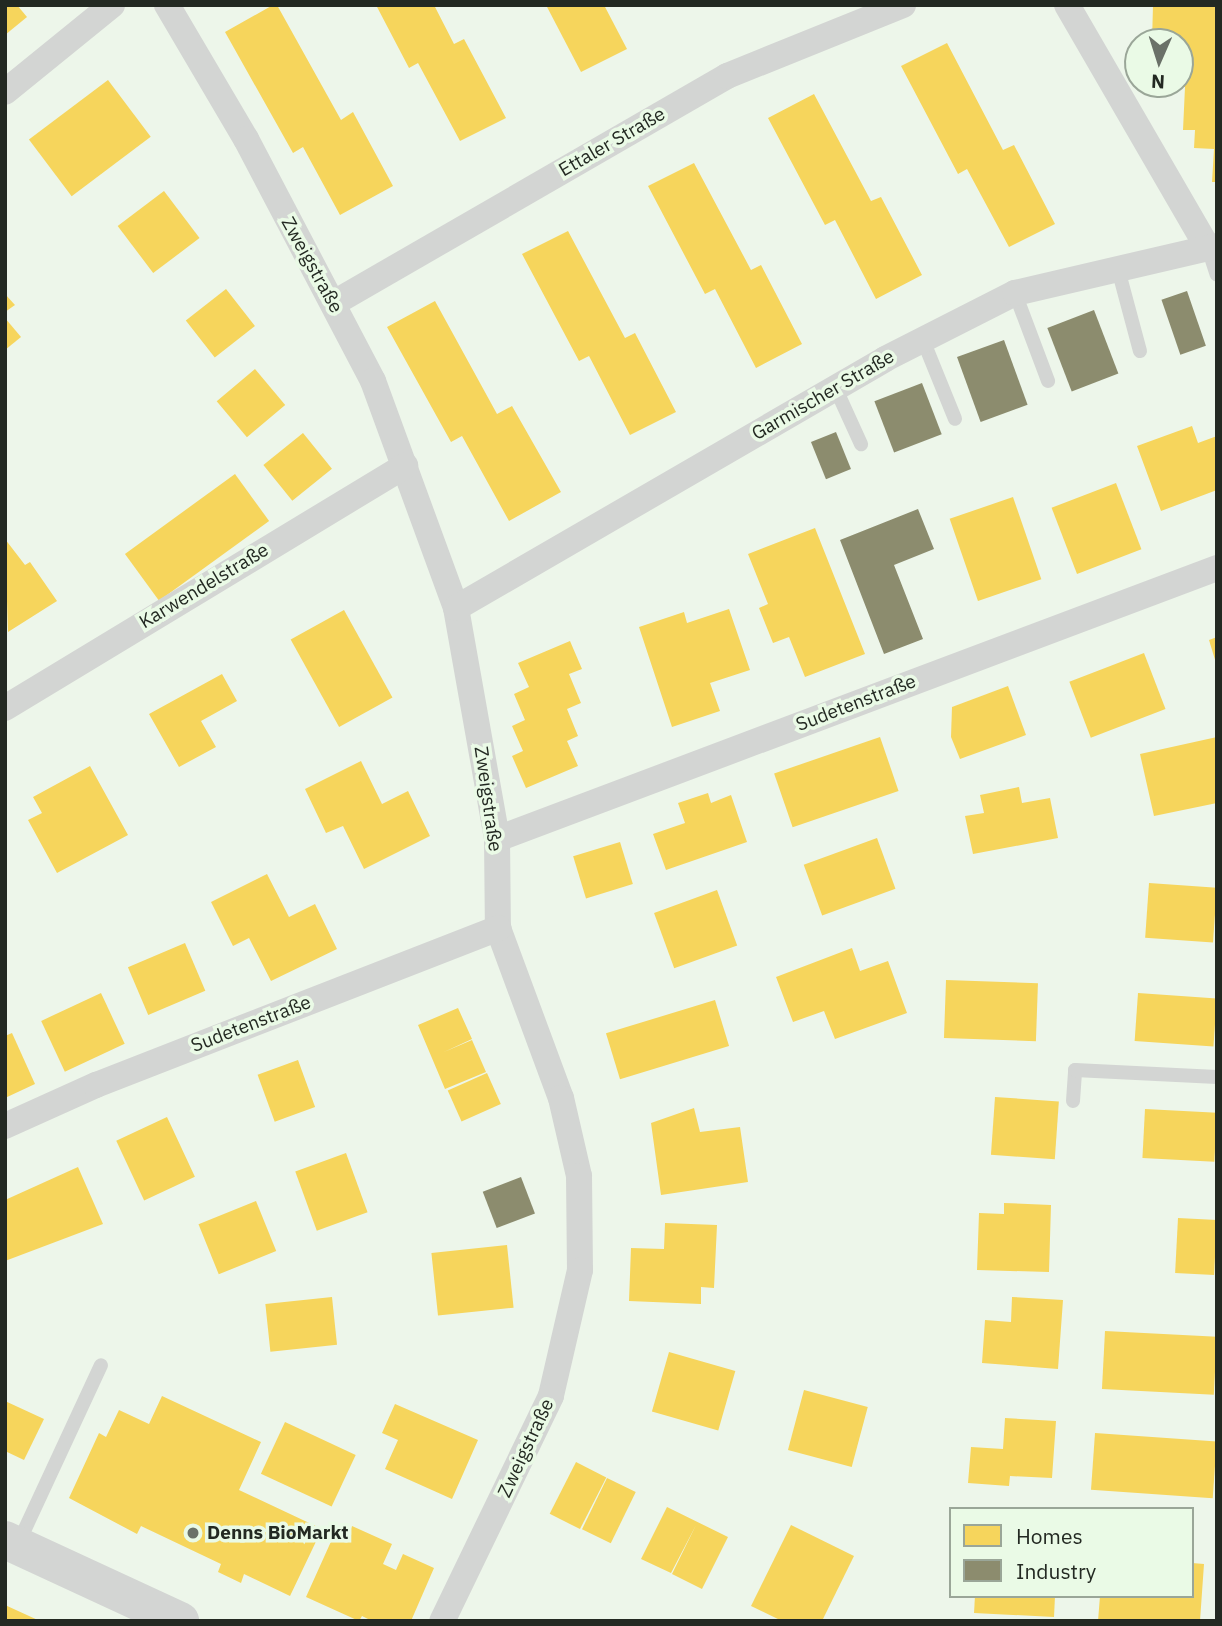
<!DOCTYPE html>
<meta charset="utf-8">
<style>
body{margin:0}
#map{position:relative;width:1222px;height:1626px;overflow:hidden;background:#edf6ea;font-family:"IBM Plex Sans",sans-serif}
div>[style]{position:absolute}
.homes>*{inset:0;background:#f6d55c;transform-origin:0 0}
.industry>*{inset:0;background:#8c8c6e;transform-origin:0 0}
.service>*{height:14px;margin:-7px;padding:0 7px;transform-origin:7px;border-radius:7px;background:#d3d5d3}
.minor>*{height:26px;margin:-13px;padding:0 13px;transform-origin:13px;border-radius:13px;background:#d3d5d3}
.secondary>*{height:38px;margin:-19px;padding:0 19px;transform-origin:19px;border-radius:19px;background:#d3d5d3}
.dots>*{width:19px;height:19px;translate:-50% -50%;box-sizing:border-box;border:4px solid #eafae6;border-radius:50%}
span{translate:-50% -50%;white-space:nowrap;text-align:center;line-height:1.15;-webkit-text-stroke:7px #eafae6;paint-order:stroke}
.street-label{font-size:19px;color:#232922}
.poi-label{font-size:19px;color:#232922;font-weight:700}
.left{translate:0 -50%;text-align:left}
.frame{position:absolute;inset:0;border:7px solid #232922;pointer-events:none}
.legend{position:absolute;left:949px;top:1507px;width:245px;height:91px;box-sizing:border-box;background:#eafae6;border:2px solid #9aa698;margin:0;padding:9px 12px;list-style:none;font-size:21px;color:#232922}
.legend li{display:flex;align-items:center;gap:14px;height:35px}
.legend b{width:35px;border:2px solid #9aa698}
.north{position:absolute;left:1124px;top:28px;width:70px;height:70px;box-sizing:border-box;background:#eafae6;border:2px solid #9aa698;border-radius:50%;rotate:183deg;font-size:19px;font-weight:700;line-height:28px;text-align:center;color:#232922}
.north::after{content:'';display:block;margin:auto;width:24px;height:32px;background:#6a7168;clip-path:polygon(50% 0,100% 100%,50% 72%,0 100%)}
</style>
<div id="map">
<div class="homes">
<div style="clip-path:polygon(5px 5px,17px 5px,27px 17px,5px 35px)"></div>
<div style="clip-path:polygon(273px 5px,277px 5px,341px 120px,353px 112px,393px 186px,340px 215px,303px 147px,293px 153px,225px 32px)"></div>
<div style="clip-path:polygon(376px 5px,434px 5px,454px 44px,464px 39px,506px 118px,460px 141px,418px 63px,409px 68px)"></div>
<div style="clip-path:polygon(546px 5px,604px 5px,627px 49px,581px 72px)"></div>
<div style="clip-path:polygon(1153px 5px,1217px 5px,1217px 182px,1212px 182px,1214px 149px,1194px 148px,1195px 130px,1183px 130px,1185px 87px,1153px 86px,1180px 84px,1180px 42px,1152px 42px)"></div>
<div style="clip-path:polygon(947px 43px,1003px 150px,1014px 145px,1055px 224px,1009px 247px,967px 169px,958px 174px,901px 66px)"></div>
<div style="left:108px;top:80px;width:71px;height:99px;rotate:53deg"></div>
<div style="clip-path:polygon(814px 94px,871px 201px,881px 197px,922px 275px,876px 299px,835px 220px,825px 225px,768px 118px)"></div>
<div style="clip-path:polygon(694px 163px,751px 270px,761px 265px,802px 344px,756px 368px,715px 289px,705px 294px,648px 186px)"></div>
<div style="left:164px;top:191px;width:59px;height:58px;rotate:53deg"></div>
<div style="clip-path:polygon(568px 231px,625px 338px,635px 333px,676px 412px,630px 435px,589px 356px,579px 361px,522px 254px)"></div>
<div style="left:226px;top:289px;width:47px;height:51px;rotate:52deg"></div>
<div style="clip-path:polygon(5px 294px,15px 305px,5px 312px)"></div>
<div style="clip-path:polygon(435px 301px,497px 414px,512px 406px,561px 492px,509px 521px,462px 436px,451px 442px,387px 327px)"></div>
<div style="clip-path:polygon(5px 318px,21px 337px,5px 350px)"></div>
<div style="left:255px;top:369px;width:47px;height:50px;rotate:50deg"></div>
<div style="clip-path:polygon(1192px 426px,1198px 443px,1217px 436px,1217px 490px,1161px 511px,1137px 446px)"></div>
<div style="left:303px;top:433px;width:46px;height:51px;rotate:51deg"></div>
<div style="left:235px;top:474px;width:58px;height:136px;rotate:54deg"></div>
<div style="left:1116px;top:483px;width:71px;height:69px;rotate:69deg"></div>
<div style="left:1013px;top:497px;width:87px;height:67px;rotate:71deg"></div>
<div style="clip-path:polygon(815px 528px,865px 654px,805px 677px,789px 637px,773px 643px,759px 608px,768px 604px,748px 554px)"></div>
<div style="clip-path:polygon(5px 539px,25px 565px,30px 562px,57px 601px,8px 632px)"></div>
<div style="clip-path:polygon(729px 609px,750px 670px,710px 683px,720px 711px,672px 727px,639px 627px,684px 612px,687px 623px)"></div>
<div style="left:344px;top:610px;width:100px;height:61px;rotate:61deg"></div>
<div style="clip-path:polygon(1217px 637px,1217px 663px,1216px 663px,1209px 640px)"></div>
<div style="clip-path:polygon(570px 641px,582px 669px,569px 674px,581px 703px,567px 709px,578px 736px,567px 741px,578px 766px,526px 788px,512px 756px,523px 751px,512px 726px,525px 720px,514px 694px,529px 687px,518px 663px)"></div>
<div style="left:1144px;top:653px;width:60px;height:80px;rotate:69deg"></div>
<div style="clip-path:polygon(222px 674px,237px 701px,201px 721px,216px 747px,179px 767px,149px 714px)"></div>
<div style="clip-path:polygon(1008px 686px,1026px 735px,960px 759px,951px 737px,952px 707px)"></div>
<div style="left:880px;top:737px;width:57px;height:112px;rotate:71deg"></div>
<div style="clip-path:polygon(1217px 737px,1217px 803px,1154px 816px,1140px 754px)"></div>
<div style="clip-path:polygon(361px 761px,382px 804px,408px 791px,430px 836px,364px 869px,343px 826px,326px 833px,305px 789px)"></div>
<div style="clip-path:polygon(90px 766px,128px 835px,57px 873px,28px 820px,42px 813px,33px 797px)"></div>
<div style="clip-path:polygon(1019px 787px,1022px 803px,1050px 798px,1058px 838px,973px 854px,965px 816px,984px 813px,980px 795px)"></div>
<div style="clip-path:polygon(708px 793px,711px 803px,731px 795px,747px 842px,666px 870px,653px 834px,685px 823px,678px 803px)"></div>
<div style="left:877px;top:838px;width:54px;height:78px;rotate:70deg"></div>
<div style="left:620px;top:842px;width:44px;height:49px;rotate:73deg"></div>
<div style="clip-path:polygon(267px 874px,289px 917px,315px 904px,337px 949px,271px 981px,249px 938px,233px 946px,211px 902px)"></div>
<div style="left:1149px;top:883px;width:68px;height:55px;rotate:4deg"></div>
<div style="left:717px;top:890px;width:59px;height:67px;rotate:70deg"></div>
<div style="left:185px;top:943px;width:52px;height:62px;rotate:67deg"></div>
<div style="clip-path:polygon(852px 948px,860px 971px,888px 961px,907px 1013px,835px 1039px,824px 1011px,793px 1022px,776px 977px)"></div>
<div style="left:946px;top:980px;width:92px;height:58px;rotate:2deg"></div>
<div style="left:101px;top:993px;width:56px;height:66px;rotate:65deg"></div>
<div style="left:1138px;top:993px;width:79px;height:48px;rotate:4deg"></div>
<div style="left:715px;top:1000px;width:48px;height:114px;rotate:73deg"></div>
<div style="clip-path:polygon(458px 1008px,472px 1039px,444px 1052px,472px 1040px,486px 1072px,445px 1089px,418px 1025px)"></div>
<div style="clip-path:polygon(12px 1033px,35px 1084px,5px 1098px,5px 1036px)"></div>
<div style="left:298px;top:1060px;width:50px;height:43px;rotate:70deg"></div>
<div style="left:487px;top:1073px;width:34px;height:43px;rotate:66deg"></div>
<div style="left:995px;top:1097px;width:64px;height:58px;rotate:4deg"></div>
<div style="clip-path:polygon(694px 1108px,700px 1132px,740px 1127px,748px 1182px,661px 1195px,651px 1123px)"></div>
<div style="left:1145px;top:1109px;width:72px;height:49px;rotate:3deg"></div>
<div style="left:167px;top:1117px;width:66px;height:56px;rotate:65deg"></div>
<div style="left:346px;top:1153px;width:63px;height:54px;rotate:70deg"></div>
<div style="clip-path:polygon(78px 1167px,103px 1224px,5px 1261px,5px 1200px)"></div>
<div style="left:256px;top:1201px;width:54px;height:62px;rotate:68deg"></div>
<div style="clip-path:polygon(1004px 1203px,1051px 1205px,1049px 1272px,977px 1270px,979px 1213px,1004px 1214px)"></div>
<div style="left:1178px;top:1218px;width:39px;height:55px;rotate:3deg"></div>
<div style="clip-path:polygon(665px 1223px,717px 1225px,714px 1288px,701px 1287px,701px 1304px,629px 1301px,631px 1248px,664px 1249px)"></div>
<div style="left:507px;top:1245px;width:63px;height:76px;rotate:84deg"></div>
<div style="left:332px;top:1297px;width:48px;height:67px;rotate:84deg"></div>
<div style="clip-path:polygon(1012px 1297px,1063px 1300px,1058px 1369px,982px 1363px,985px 1320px,1011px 1322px)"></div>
<div style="left:1105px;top:1331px;width:112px;height:58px;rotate:3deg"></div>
<div style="left:669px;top:1352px;width:69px;height:62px;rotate:16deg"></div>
<div style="left:804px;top:1390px;width:66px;height:62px;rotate:15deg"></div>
<div style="clip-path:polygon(162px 1396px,261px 1442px,239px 1490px,322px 1529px,290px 1596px,244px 1574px,241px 1583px,218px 1572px,221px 1564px,141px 1526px,137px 1534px,69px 1498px,99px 1433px,106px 1437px,119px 1410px,149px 1424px)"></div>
<div style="clip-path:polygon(5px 1401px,44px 1419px,24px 1460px,5px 1451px)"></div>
<div style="clip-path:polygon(395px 1404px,478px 1440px,452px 1499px,385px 1469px,398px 1440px,382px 1433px)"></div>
<div style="clip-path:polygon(1005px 1418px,1056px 1421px,1052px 1478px,1010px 1476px,1009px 1486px,968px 1483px,971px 1447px,1003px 1449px)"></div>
<div style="left:285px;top:1422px;width:78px;height:57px;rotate:25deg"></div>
<div style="left:1095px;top:1433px;width:122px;height:57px;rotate:4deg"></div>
<div style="left:576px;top:1462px;width:34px;height:58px;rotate:27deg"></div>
<div style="left:607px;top:1478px;width:32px;height:57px;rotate:26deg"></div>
<div style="clip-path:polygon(667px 1507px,728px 1537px,702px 1589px,672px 1574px,696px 1525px,671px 1573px,641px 1559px)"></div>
<div style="clip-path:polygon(791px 1525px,854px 1556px,822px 1621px,782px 1621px,751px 1606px)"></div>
<div style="clip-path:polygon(338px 1526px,350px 1531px,352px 1526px,392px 1544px,383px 1564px,396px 1570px,403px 1554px,434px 1568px,411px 1621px,372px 1621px,362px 1616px,359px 1621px,306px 1597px)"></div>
<div style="clip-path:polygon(1192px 1563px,1204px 1564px,1200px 1621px,1098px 1621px,1100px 1596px,1192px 1596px)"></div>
<div style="clip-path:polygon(975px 1596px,1055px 1596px,1054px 1617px,974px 1613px)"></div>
<div style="clip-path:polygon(5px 1605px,40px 1621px,5px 1621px)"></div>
</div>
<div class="industry">
<div style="left:1187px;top:291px;width:58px;height:27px;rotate:71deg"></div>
<div style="left:1094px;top:310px;width:68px;height:50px;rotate:69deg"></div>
<div style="left:1004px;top:340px;width:69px;height:50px;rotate:70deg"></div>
<div style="left:922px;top:383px;width:55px;height:51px;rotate:69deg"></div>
<div style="left:836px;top:432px;width:40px;height:27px;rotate:68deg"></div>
<div style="clip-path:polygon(918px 509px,934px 549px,894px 565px,923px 639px,884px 654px,840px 540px)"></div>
<div style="left:521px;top:1177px;width:39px;height:41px;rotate:69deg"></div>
</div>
<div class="service">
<div style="left:1208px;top:248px;width:28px;rotate:72deg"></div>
<div style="left:1118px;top:269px;width:85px;rotate:75deg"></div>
<div style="left:1015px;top:293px;width:94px;rotate:69.4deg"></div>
<div style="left:923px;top:340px;width:85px;rotate:67.9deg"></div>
<div style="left:835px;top:387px;width:63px;rotate:65.5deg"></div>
<div style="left:1073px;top:1101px;width:31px;rotate:-86deg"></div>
<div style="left:1075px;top:1070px;width:142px;rotate:2.8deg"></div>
<div style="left:18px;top:1544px;width:197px;rotate:-65.1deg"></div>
</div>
<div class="minor">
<div style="left:167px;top:5px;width:156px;rotate:59.5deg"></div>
<div style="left:246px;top:139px;width:273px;rotate:62.3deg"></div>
<div style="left:373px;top:381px;width:242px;rotate:69.9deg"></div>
<div style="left:456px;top:608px;width:235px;rotate:79.9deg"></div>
<div style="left:497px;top:839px;width:89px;rotate:89.4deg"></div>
<div style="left:498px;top:928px;width:181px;rotate:69.7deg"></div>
<div style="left:561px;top:1098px;width:80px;rotate:77deg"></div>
<div style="left:579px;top:1176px;width:94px;rotate:89.4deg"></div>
<div style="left:580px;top:1270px;width:129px;rotate:103deg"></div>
<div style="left:551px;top:1396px;width:250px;rotate:115.8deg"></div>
<div style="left:1067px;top:5px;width:281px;rotate:59.9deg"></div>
<div style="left:5px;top:92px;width:138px;rotate:-39.1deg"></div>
<div style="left:334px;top:303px;width:454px;rotate:-30deg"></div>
<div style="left:727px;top:76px;width:190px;rotate:-22deg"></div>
<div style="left:456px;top:608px;width:496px;rotate:-30.1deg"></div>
<div style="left:885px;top:359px;width:146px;rotate:-26.9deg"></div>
<div style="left:1015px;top:293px;width:207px;rotate:-13.1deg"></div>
<div style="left:5px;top:708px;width:468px;rotate:-31.2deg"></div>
<div style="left:497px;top:839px;width:769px;rotate:-20.63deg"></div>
<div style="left:5px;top:1126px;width:100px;rotate:-24.3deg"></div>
<div style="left:96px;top:1085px;width:432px;rotate:-21.3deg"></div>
</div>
<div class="secondary">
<div style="left:5px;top:1540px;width:193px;rotate:24.8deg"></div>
</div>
<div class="dots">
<div style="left:193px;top:1533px;background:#6a7168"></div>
</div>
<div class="street-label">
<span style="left:612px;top:142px;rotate:-30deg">Ettaler Straße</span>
<span style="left:312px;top:265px;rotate:61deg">Zweigstraße</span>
<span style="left:823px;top:395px;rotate:-30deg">Garmischer Straße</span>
<span style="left:204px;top:586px;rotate:-31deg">Karwendelstraße</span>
<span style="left:856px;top:703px;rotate:-21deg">Sudetenstraße</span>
<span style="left:488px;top:799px;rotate:82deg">Zweigstraße</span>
<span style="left:251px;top:1024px;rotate:-21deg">Sudetenstraße</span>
<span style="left:526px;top:1448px;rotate:-65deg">Zweigstraße</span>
</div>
<div class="poi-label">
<span class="left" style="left:207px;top:1533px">Denns BioMarkt</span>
</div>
<div class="frame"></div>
<ul class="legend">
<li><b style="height:19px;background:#f6d55c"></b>Homes</li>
<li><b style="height:19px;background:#8c8c6e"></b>Industry</li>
</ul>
<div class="north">N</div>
</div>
